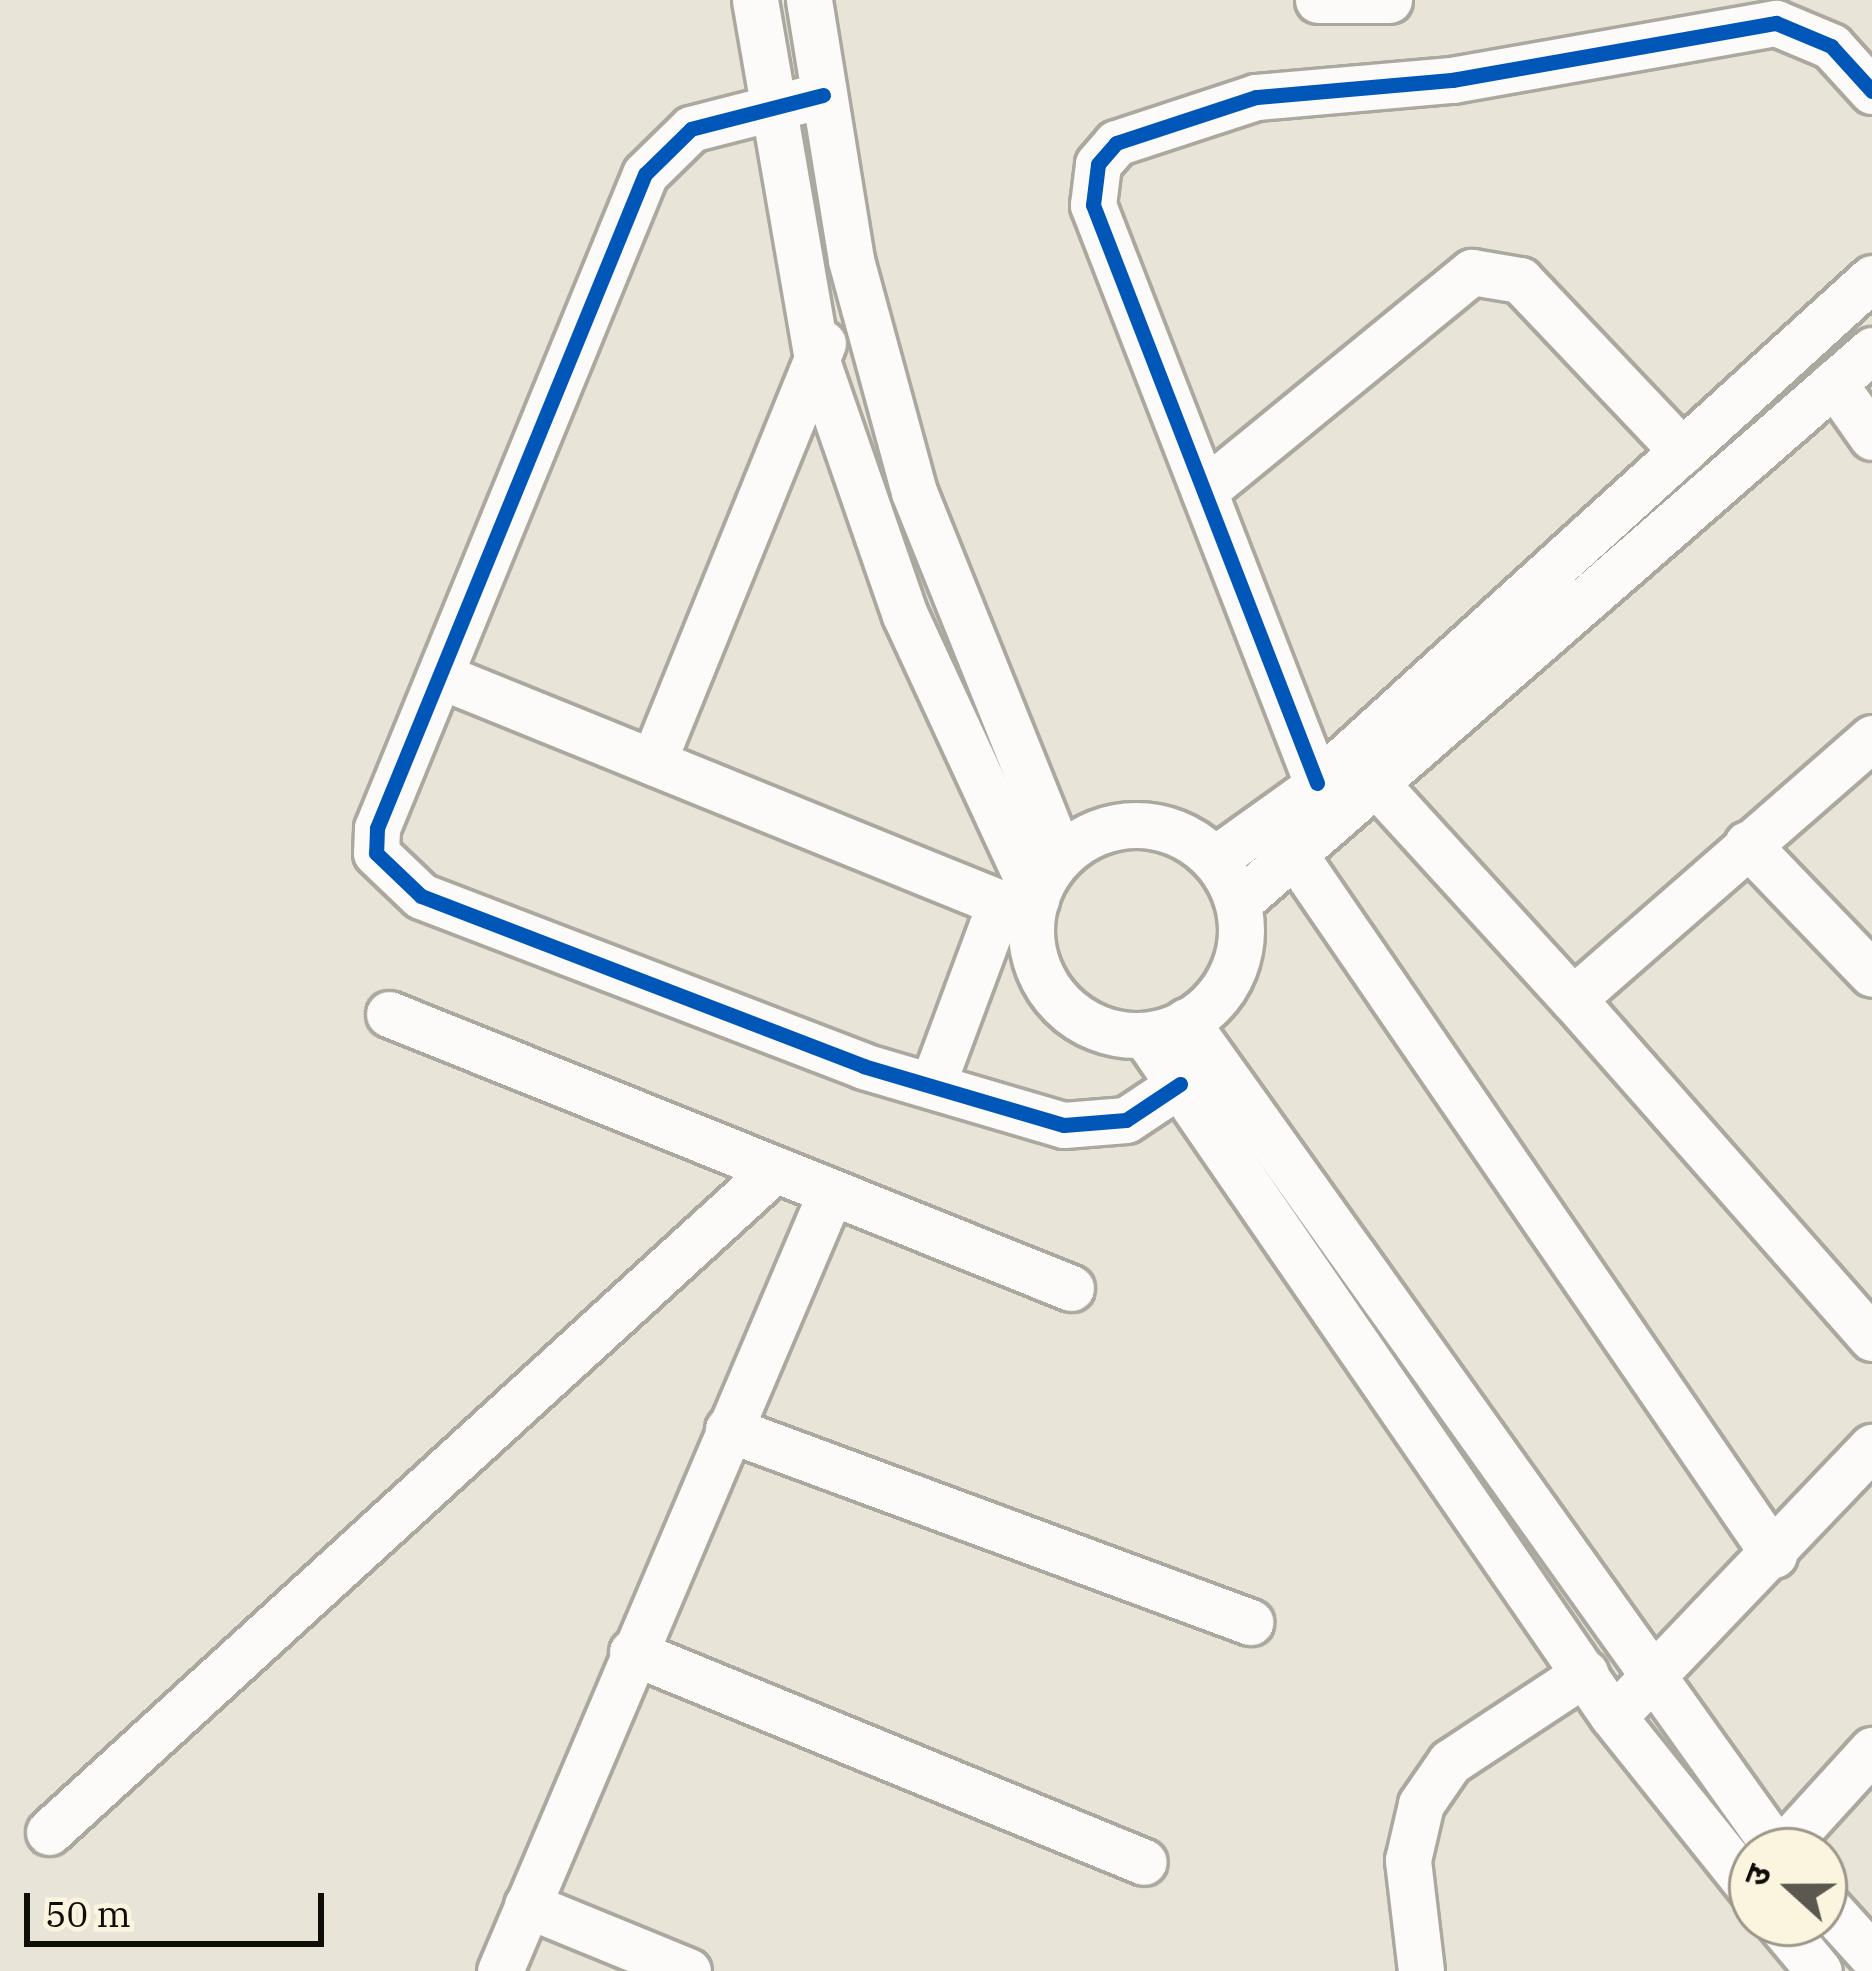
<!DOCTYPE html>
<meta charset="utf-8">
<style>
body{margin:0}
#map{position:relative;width:1872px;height:1971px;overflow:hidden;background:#e8e4d8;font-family:"IBM Plex Serif","Noto Sans Devanagari",serif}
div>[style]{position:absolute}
.roads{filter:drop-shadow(3px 0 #aba89f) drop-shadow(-3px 0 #aba89f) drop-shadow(0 3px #aba89f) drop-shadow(0 -3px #aba89f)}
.minor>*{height:45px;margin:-22.5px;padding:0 22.5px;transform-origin:22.5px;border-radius:22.5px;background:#fcfbf9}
.minor>.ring{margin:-22.5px;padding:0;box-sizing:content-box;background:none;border:45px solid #fcfbf9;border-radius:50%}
.cycleway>*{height:15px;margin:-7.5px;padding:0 7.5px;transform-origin:7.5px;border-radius:7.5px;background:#0057b8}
span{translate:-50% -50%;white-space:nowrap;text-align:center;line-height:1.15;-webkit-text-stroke:9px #fbf5e0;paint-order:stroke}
.north{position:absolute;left:1728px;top:1827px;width:120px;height:120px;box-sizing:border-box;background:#fbf5e0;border:3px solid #9d9889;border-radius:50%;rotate:291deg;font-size:33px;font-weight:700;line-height:48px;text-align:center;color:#0f0d07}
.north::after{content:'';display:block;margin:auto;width:42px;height:54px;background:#5b5850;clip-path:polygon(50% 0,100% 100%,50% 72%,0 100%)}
.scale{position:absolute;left:24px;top:1893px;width:300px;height:54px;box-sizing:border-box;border:6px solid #0f0d07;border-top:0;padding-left:15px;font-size:36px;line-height:42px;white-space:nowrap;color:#0f0d07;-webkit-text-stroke:9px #fbf5e0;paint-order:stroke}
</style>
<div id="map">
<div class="roads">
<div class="minor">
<div style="left:755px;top:0;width:369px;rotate:80.2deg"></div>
<div style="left:818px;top:364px;width:266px;rotate:70.9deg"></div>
<div style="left:905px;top:615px;width:313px;rotate:65.2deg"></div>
<div style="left:809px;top:0;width:263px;rotate:80.8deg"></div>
<div style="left:851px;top:260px;width:240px;rotate:74.8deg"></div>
<div style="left:914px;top:492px;width:393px;rotate:68.1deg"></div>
<div style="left:1318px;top:0;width:71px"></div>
<div style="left:823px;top:95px;width:136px;rotate:165.6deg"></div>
<div style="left:691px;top:129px;width:64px;rotate:135.6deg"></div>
<div style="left:645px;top:174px;width:707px;rotate:112.28deg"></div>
<div style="left:377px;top:828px;width:25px;rotate:92deg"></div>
<div style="left:376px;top:853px;width:62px;rotate:43.7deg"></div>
<div style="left:421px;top:896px;width:474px;rotate:21deg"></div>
<div style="left:863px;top:1066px;width:209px;rotate:16.4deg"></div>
<div style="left:1064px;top:1125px;width:62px;rotate:-4.6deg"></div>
<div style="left:1126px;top:1120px;width:65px;rotate:-33.7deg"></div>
<div style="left:1834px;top:383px;width:66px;rotate:54.9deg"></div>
<div style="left:1204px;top:491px;width:346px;rotate:-39.3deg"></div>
<div style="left:1472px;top:272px;width:49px;rotate:9.5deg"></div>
<div style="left:1520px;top:280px;width:236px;rotate:46.5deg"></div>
<div style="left:443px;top:677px;width:601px;rotate:22.08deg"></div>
<div style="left:1872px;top:738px;width:397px;rotate:138.9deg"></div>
<div style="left:1573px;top:999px;width:452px;rotate:48.6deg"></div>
<div style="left:653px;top:762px;width:452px;rotate:-67.9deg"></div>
<div style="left:1317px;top:783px;width:620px;rotate:-111.18deg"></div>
<div style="left:1093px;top:205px;width:41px;rotate:-83deg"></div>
<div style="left:1098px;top:164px;width:28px;rotate:-49deg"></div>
<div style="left:1116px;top:143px;width:147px;rotate:-18.2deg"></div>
<div style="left:1256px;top:97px;width:197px;rotate:-5deg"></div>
<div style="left:1452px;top:80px;width:329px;rotate:-10deg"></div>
<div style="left:1776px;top:23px;width:60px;rotate:22.7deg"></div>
<div style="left:1831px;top:46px;width:61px;rotate:47.7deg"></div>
<div style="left:1380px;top:788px;width:286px;rotate:47.6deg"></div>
<div class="ring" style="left:1031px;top:825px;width:165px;height:165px"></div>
<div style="left:1747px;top:844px;width:180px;rotate:46.1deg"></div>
<div style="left:1215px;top:859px;width:110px;rotate:-35.7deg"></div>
<div style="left:1304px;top:795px;width:768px;rotate:-42.31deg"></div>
<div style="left:1299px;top:861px;width:841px;rotate:55.61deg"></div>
<div style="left:1239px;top:902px;width:840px;rotate:-41.09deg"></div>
<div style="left:389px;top:1014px;width:735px;rotate:21.89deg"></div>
<div style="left:1186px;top:1021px;width:1019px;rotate:54.5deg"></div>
<div style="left:1146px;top:1037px;width:823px;rotate:55.5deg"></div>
<div style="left:1612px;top:1715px;width:224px;rotate:51.3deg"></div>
<div style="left:932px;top:1086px;width:195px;rotate:-69.6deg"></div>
<div style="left:1000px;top:903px;width:30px;rotate:33deg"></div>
<div style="left:728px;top:1429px;width:557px;rotate:20.29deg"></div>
<div style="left:632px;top:1652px;width:553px;rotate:22.3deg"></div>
<div style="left:1628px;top:1702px;width:353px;rotate:-46.3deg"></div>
<div style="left:49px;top:1832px;width:982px;rotate:-42.4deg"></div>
<div style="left:1780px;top:1851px;width:137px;rotate:-47.7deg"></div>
<div style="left:1824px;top:1903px;width:72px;rotate:47.8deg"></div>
<div style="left:527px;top:1905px;width:174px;rotate:22.3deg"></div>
<div style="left:1779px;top:1923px;width:62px;rotate:50.2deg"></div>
<div style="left:500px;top:1971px;width:846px;rotate:-66.98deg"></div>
<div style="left:1421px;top:1971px;width:112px;rotate:-96.7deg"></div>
<div style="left:1408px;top:1860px;width:57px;rotate:-76.9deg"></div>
<div style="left:1421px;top:1804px;width:51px;rotate:-55.4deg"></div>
<div style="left:1450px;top:1762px;width:162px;rotate:-33.4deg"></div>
</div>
</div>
<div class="cycleway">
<div style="left:823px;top:95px;width:136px;rotate:165.6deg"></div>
<div style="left:691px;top:129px;width:64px;rotate:135.6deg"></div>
<div style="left:645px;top:174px;width:707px;rotate:112.28deg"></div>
<div style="left:377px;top:828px;width:25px;rotate:92deg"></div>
<div style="left:376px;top:853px;width:62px;rotate:43.7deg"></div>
<div style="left:421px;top:896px;width:474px;rotate:21deg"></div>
<div style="left:863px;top:1066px;width:209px;rotate:16.4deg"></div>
<div style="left:1064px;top:1125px;width:62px;rotate:-4.6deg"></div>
<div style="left:1126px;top:1120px;width:65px;rotate:-33.7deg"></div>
<div style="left:1317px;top:783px;width:620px;rotate:-111.18deg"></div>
<div style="left:1093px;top:205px;width:41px;rotate:-83deg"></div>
<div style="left:1098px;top:164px;width:28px;rotate:-49deg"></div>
<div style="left:1116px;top:143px;width:147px;rotate:-18.2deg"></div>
<div style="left:1256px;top:97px;width:197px;rotate:-5deg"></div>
<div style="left:1452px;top:80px;width:329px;rotate:-10deg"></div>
<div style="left:1776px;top:23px;width:60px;rotate:22.7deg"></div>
<div style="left:1831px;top:46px;width:61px;rotate:47.7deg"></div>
</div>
<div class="north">उ</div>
<div class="scale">50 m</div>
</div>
